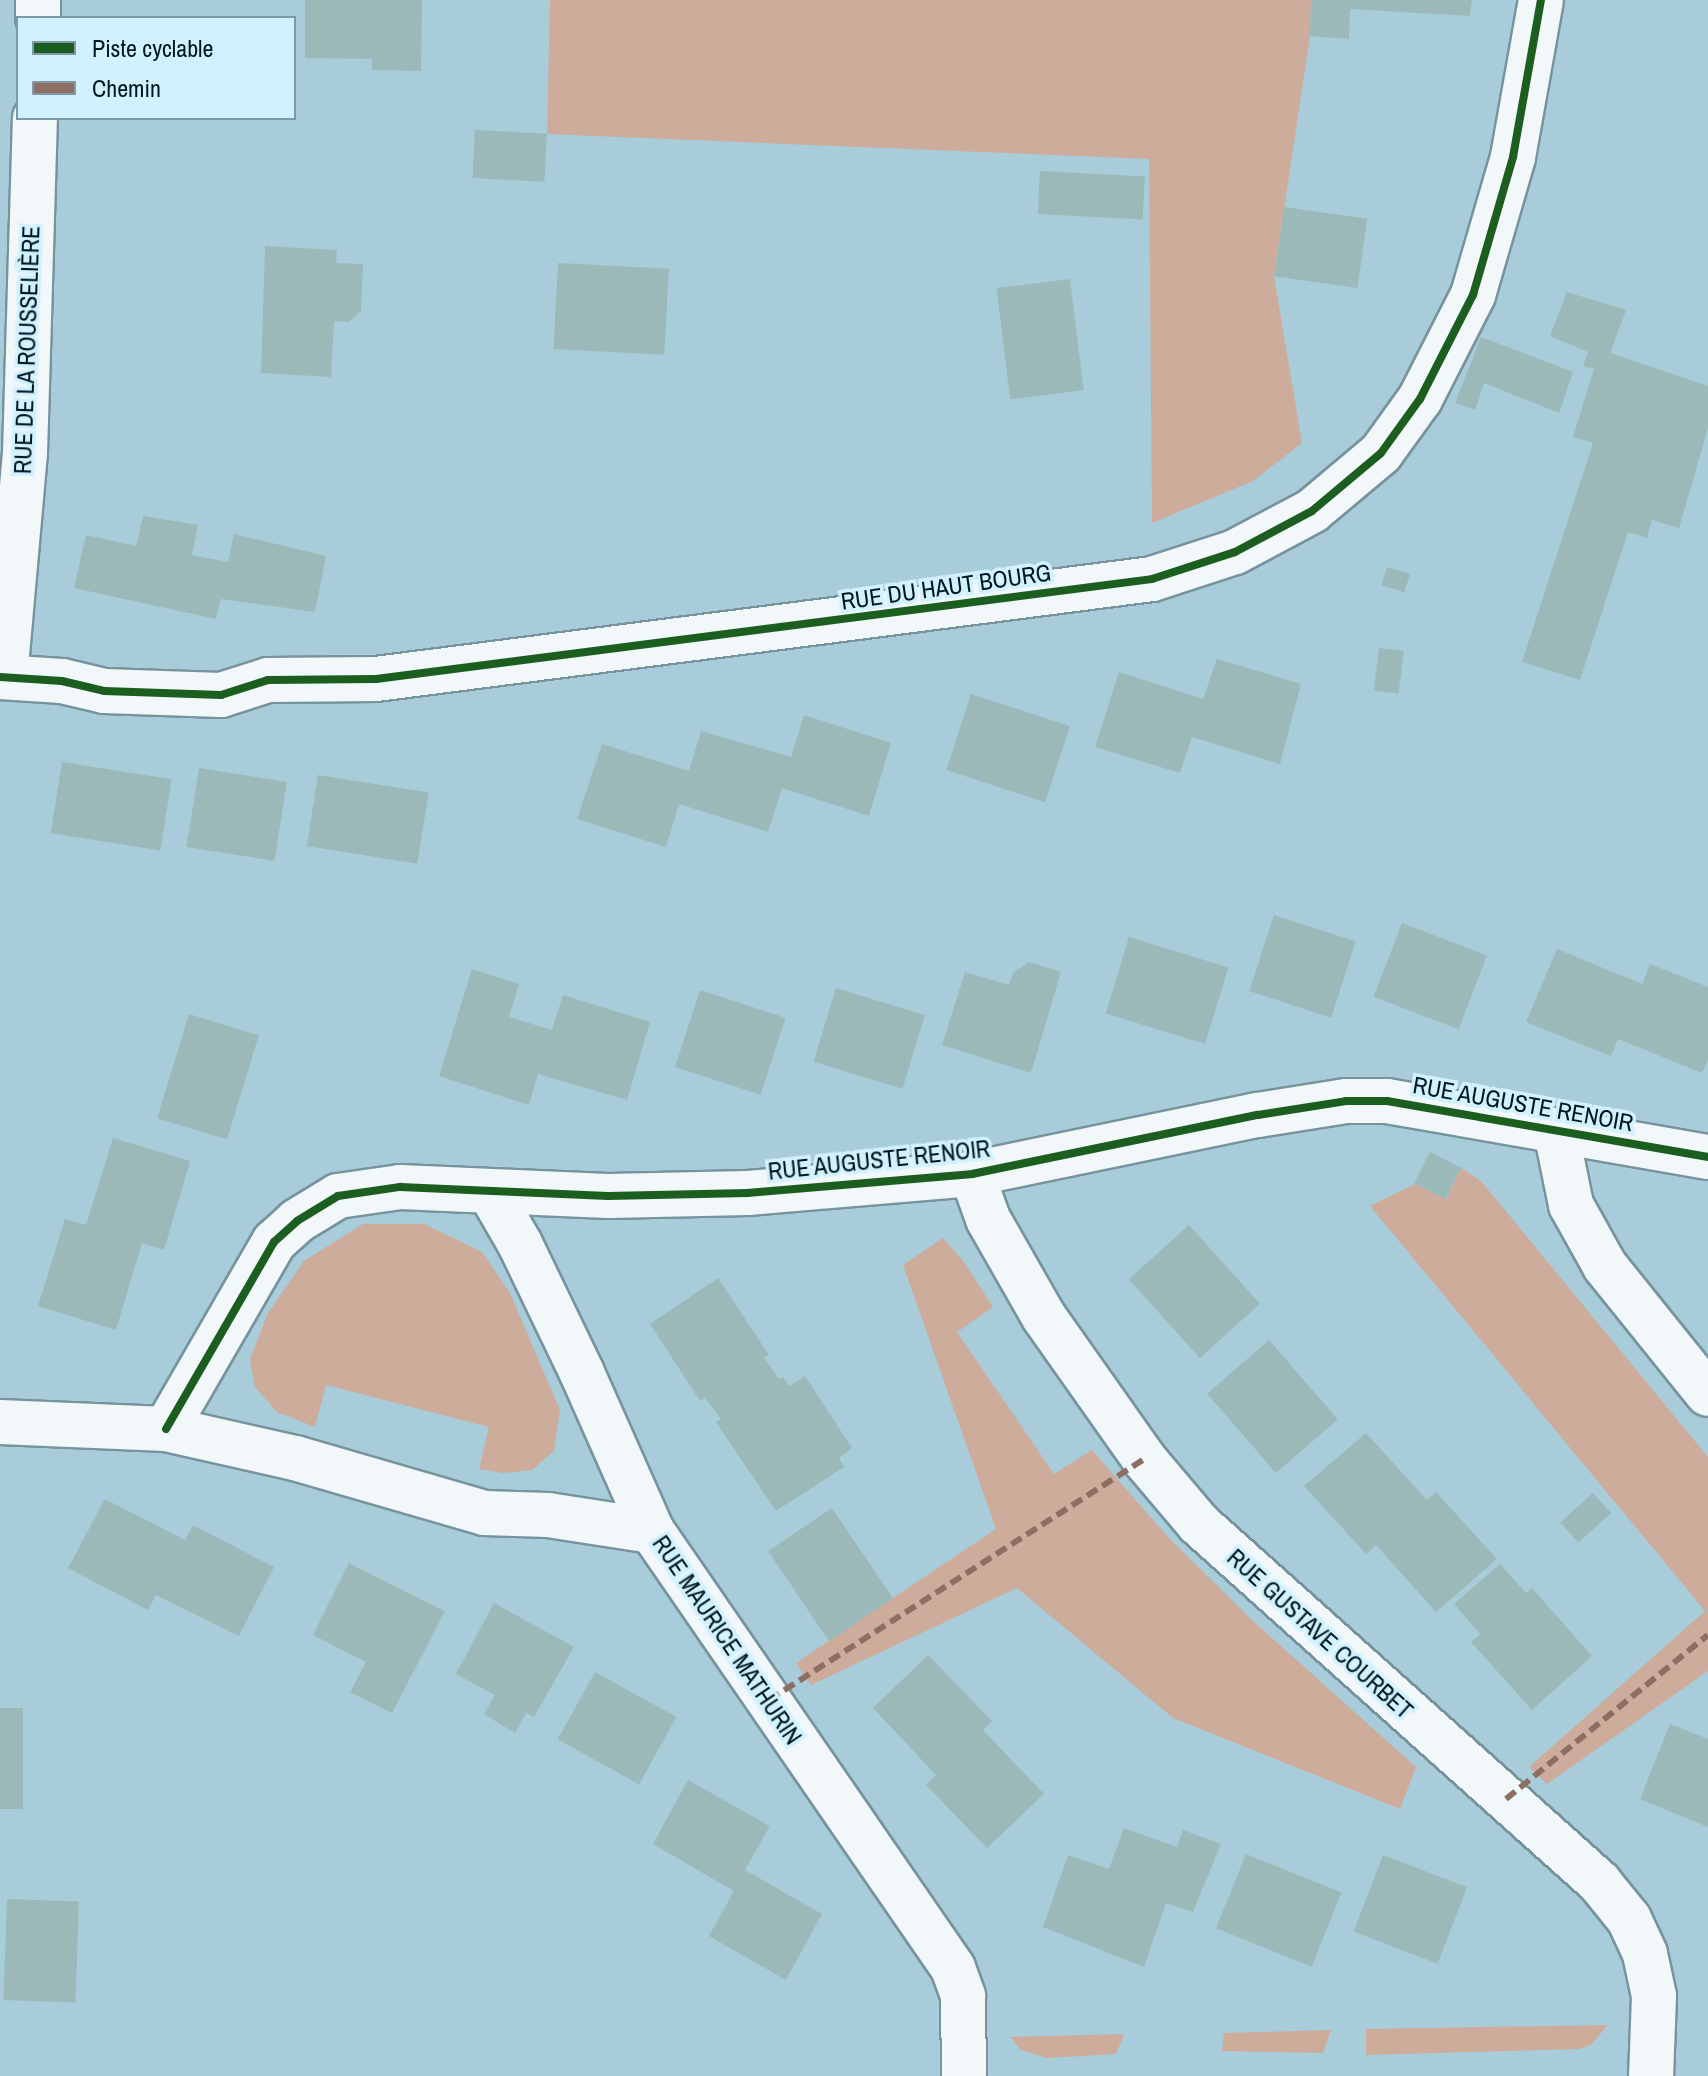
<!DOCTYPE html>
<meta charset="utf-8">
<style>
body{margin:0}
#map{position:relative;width:1708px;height:2076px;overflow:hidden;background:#a8ccda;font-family:"Archivo Narrow",sans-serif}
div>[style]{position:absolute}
.green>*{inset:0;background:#cdac9c}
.building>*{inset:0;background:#9cb9ba;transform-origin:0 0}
.roads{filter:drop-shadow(2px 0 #76939e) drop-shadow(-2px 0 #76939e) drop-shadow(0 2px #76939e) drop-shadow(0 -2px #76939e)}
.street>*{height:44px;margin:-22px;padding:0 22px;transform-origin:22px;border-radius:22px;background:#f2f7f9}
.quiet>*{height:6px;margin-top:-3px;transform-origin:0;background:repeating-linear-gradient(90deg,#8d6e63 0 12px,transparent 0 18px)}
.cycleway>*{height:8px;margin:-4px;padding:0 4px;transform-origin:4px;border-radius:4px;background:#1b5e20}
span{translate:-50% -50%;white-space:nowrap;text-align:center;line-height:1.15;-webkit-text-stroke:7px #d1f1ff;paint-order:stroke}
.street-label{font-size:24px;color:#001720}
.legend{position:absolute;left:16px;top:16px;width:280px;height:104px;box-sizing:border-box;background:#d1f1ff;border:2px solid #7d9aa6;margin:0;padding:10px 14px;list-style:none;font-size:24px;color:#001720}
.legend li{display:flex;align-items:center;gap:16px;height:40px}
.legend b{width:40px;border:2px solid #7d9aa6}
</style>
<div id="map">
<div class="green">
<div style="clip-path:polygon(550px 0,1311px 0,1310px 36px,1274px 276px,1302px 443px,1253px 481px,1152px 523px,1149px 159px,547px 134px)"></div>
<div style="clip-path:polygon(1461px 1168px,1481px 1181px,1708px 1457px,1708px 1671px,1547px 1784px,1529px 1767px,1705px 1611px,1370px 1206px,1415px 1184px,1446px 1199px)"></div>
<div style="clip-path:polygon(363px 1224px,424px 1224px,482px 1252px,510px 1293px,560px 1410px,554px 1451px,532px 1470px,503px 1473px,479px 1469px,489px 1427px,326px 1385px,315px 1427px,277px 1412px,255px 1387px,250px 1359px,268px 1313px,304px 1261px)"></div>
<div style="clip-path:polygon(943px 1238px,964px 1262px,993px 1307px,957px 1332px,1054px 1474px,1092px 1450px,1168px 1537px,1254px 1622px,1416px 1767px,1400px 1809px,1173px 1718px,1017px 1588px,811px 1685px,796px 1663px,996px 1529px,903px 1265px)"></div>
<div style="clip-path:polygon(1608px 2025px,1591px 2045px,1579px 2049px,1366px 2055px,1366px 2029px)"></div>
<div style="clip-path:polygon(1331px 2030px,1323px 2053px,1222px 2051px,1224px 2033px)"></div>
<div style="clip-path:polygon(1124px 2034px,1116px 2054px,1047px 2058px,1021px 2050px,1010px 2037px)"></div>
</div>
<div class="building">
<div style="clip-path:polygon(305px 0,422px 0,421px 71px,372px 70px,372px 59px,305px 58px)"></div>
<div style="clip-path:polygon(1311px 0,1472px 0,1470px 16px,1350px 9px,1349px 39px,1310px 36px)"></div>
<div style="left:475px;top:130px;width:72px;height:48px;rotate:3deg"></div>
<div style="left:1040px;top:171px;width:105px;height:43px;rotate:3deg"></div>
<div style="left:1284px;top:207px;width:84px;height:70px;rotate:8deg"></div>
<div style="clip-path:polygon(265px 246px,337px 250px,336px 263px,363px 264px,361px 311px,349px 322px,334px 321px,331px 377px,261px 373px)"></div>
<div style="left:558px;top:263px;width:111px;height:86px;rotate:3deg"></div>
<div style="left:1070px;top:279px;width:112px;height:74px;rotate:83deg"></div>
<div style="clip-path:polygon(1567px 292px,1626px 310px,1610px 353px,1708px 386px,1708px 428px,1679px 528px,1652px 520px,1647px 538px,1628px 532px,1580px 680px,1522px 662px,1593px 443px,1573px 437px,1594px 369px,1583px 366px,1588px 352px,1550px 336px)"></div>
<div style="clip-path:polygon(1481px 337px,1573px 372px,1559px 413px,1484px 383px,1475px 410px,1455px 403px)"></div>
<div style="clip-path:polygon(143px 516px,198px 525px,192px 555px,228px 562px,234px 534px,326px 556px,315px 612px,221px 599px,216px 619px,74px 588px,86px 535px,136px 546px)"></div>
<div style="left:1387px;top:567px;width:24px;height:19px;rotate:17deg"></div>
<div style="left:1379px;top:648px;width:25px;height:43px;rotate:7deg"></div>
<div style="clip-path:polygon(1217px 659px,1301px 684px,1280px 764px,1192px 737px,1180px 773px,1095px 747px,1119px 672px,1203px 699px)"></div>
<div style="left:971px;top:694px;width:104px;height:80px;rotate:18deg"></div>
<div style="clip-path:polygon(804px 715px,891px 743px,869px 816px,782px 788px,768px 832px,679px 804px,666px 847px,577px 819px,602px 744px,689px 771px,701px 731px,791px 757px)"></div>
<div style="left:62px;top:762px;width:111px;height:72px;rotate:9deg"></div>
<div style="left:199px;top:768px;width:89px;height:80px;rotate:9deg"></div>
<div style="left:318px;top:775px;width:112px;height:72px;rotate:9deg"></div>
<div style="left:1274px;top:915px;width:86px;height:80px;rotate:18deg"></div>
<div style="left:1402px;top:923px;width:91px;height:79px;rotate:21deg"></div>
<div style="left:1129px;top:937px;width:104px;height:80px;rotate:17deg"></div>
<div style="clip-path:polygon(1557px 949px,1642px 984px,1650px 964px,1708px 987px,1708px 1060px,1702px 1073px,1618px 1039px,1611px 1056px,1526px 1022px)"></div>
<div style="clip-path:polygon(1029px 962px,1061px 972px,1031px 1073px,942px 1045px,965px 972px,1009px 985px,1013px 973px)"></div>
<div style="clip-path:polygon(472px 969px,519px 984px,509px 1017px,552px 1030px,563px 995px,650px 1022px,627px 1100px,538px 1074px,529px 1105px,439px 1076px)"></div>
<div style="left:836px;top:988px;width:93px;height:77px;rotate:17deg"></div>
<div style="left:700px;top:990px;width:90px;height:81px;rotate:18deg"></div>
<div style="left:189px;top:1014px;width:73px;height:109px;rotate:17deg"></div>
<div style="clip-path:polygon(113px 1138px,190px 1161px,164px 1250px,142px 1243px,116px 1330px,38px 1306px,65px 1219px,86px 1225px)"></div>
<div style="left:1430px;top:1152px;width:35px;height:35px;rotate:27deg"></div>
<div style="left:1189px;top:1225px;width:106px;height:81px;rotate:48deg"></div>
<div style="clip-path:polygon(718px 1278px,769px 1355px,764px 1358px,779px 1379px,783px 1377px,789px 1386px,805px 1376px,852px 1448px,839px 1458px,844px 1467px,776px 1511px,716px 1422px,721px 1419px,705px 1398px,700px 1401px,650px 1324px)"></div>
<div style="left:1269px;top:1340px;width:105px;height:82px;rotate:49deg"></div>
<div style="clip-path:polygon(1366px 1433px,1427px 1500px,1436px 1492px,1497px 1559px,1436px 1612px,1376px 1545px,1366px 1554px,1304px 1486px)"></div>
<div style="left:1593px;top:1493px;width:27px;height:44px;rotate:48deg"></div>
<div style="clip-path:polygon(105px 1499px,185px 1540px,193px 1525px,274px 1567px,239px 1636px,156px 1595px,148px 1610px,68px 1568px)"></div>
<div style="left:832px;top:1508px;width:109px;height:77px;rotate:56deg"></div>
<div style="clip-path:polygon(349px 1563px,445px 1611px,392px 1713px,350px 1692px,366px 1662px,313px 1635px)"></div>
<div style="clip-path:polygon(1500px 1564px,1526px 1593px,1532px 1588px,1592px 1656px,1532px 1710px,1471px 1642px,1480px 1634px,1454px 1604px)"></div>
<div style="clip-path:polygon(494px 1603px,574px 1647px,534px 1717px,526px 1713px,515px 1733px,484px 1714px,495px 1695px,456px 1674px)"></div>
<div style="clip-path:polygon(928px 1655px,992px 1721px,983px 1730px,1044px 1794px,987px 1848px,926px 1785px,936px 1775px,873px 1708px)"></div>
<div style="left:595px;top:1672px;width:93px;height:77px;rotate:29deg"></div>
<div style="left:0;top:1708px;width:23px;height:101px"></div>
<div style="clip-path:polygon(1670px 1724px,1708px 1739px,1708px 1827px,1640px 1799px)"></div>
<div style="clip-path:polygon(688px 1780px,770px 1826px,745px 1870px,822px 1914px,786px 1980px,709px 1936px,734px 1891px,653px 1844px)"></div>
<div style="clip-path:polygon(1124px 1828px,1177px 1847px,1183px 1830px,1221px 1844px,1193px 1912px,1166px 1903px,1144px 1967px,1043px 1927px,1068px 1855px,1109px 1869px)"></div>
<div style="left:1246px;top:1854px;width:103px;height:80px;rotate:22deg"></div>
<div style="left:1383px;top:1855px;width:90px;height:82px;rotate:21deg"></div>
<div style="left:7px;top:1899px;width:72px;height:101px;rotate:2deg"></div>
</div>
<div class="roads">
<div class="street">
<div style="left:38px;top:18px;width:18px;rotate:-90deg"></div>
<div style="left:0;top:677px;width:62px;rotate:3.7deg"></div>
<div style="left:62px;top:681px;width:43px;rotate:13.4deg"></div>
<div style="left:104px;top:691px;width:117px;rotate:2deg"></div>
<div style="left:221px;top:695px;width:49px;rotate:-17.7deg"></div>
<div style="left:268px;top:680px;width:108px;rotate:-0.5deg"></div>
<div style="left:376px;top:679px;width:782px;rotate:-7.34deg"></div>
<div style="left:1152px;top:579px;width:87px;rotate:-18deg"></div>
<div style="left:1235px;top:552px;width:87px;rotate:-28deg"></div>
<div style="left:1312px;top:511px;width:90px;rotate:-40deg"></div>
<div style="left:1381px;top:453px;width:67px;rotate:-54.2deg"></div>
<div style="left:1420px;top:399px;width:117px;rotate:-63deg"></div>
<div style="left:1473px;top:295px;width:144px;rotate:-73.8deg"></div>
<div style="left:1513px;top:157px;width:159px;rotate:-79.9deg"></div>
<div style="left:5px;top:677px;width:225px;rotate:-84.9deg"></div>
<div style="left:25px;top:453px;width:335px;rotate:-88.3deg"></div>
<div style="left:1556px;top:1131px;width:76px;rotate:78.5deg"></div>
<div style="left:1571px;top:1205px;width:70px;rotate:60.9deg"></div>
<div style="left:1605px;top:1266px;width:164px;rotate:51.2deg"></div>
<div style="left:972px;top:1174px;width:48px;rotate:70.4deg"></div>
<div style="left:988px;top:1219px;width:113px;rotate:60.3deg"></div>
<div style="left:1044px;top:1317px;width:174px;rotate:54.8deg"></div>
<div style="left:1144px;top:1459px;width:85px;rotate:49.8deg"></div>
<div style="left:1199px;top:1524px;width:537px;rotate:41.83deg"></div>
<div style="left:1599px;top:1882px;width:48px;rotate:51deg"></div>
<div style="left:1629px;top:1919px;width:38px;rotate:65deg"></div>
<div style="left:1645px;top:1954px;width:43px;rotate:77.9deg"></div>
<div style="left:1654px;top:1996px;width:80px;rotate:92.1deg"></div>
<div style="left:490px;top:1192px;width:60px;rotate:60deg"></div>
<div style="left:520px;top:1244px;width:143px;rotate:64.3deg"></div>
<div style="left:582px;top:1373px;width:173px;rotate:66.1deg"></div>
<div style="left:652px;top:1531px;width:531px;rotate:55.44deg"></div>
<div style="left:953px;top:1968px;width:30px;rotate:70deg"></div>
<div style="left:963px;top:1996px;width:80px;rotate:89.3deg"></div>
<div style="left:0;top:1422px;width:166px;rotate:2.4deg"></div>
<div style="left:166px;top:1429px;width:132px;rotate:12.7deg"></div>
<div style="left:295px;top:1458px;width:197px;rotate:16.2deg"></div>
<div style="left:484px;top:1513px;width:64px;rotate:1.8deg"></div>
<div style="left:548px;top:1515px;width:105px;rotate:8.7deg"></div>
<div style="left:166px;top:1429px;width:216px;rotate:-60deg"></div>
<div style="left:274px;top:1242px;width:31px;rotate:-42deg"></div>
<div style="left:297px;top:1221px;width:48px;rotate:-31.4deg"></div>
<div style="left:338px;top:1196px;width:63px;rotate:-8.3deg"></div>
<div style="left:400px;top:1187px;width:208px;rotate:2.5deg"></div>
<div style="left:608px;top:1196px;width:140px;rotate:-1.2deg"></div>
<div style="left:748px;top:1193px;width:225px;rotate:-4.8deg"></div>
<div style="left:972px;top:1174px;width:292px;rotate:-11.7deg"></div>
<div style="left:1258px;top:1115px;width:89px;rotate:-9deg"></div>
<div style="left:1346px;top:1101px;width:41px"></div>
<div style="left:1387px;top:1101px;width:326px;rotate:9.9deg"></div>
</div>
</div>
<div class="quiet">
<div style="left:769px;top:1700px;width:446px;rotate:-32.7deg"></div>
<div style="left:1506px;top:1799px;width:260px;rotate:-39.1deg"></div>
</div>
<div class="cycleway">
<div style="left:0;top:677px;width:62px;rotate:3.7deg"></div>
<div style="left:62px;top:681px;width:43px;rotate:13.4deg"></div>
<div style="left:104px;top:691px;width:117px;rotate:2deg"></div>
<div style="left:221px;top:695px;width:49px;rotate:-17.7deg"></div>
<div style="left:268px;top:680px;width:108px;rotate:-0.5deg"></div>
<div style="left:376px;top:679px;width:782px;rotate:-7.34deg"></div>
<div style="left:1152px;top:579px;width:87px;rotate:-18deg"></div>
<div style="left:1235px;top:552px;width:87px;rotate:-28deg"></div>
<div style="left:1312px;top:511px;width:90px;rotate:-40deg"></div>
<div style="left:1381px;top:453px;width:67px;rotate:-54.2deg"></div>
<div style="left:1420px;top:399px;width:117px;rotate:-63deg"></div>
<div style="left:1473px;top:295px;width:144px;rotate:-73.8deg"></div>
<div style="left:1513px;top:157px;width:159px;rotate:-79.9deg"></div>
<div style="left:166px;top:1429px;width:216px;rotate:-60deg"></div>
<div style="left:274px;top:1242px;width:31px;rotate:-42deg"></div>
<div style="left:297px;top:1221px;width:48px;rotate:-31.4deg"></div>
<div style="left:338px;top:1196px;width:63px;rotate:-8.3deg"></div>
<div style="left:400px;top:1187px;width:208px;rotate:2.5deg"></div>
<div style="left:608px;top:1196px;width:140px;rotate:-1.2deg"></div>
<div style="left:748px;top:1193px;width:225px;rotate:-4.8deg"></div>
<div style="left:972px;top:1174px;width:292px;rotate:-11.7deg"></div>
<div style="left:1258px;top:1115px;width:89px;rotate:-9deg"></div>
<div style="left:1346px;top:1101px;width:41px"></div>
<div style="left:1387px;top:1101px;width:326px;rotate:9.9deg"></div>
</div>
<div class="street-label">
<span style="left:27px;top:350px;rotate:-88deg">RUE DE LA ROUSSELIÈRE</span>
<span style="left:946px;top:587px;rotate:-8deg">RUE DU HAUT BOURG</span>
<span style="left:1523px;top:1104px;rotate:10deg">RUE AUGUSTE RENOIR</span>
<span style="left:879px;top:1160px;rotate:-6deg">RUE AUGUSTE RENOIR</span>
<span style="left:1320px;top:1634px;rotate:42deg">RUE GUSTAVE COURBET</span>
<span style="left:727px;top:1640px;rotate:56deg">RUE MAURICE MATHURIN</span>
</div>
<ul class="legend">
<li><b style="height:10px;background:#1b5e20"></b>Piste cyclable</li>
<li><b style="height:10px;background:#8d6e63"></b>Chemin</li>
</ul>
</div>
